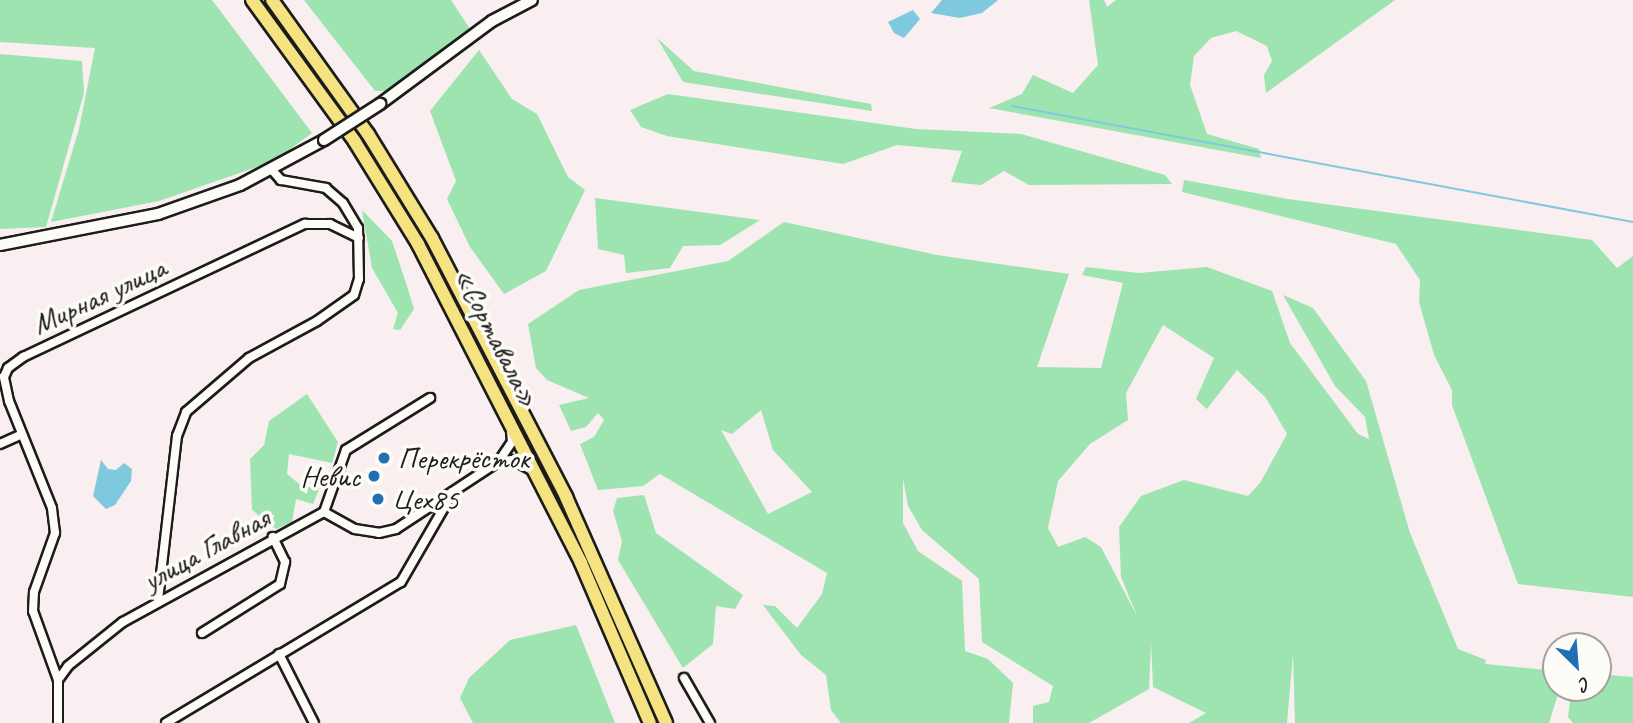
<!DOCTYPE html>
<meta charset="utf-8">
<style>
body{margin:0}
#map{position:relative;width:1633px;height:723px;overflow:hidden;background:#f9eef0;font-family:Caveat,sans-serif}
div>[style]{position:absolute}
.green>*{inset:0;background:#9ee4b0}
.water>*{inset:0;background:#7fc9df}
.stream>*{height:2px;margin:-1px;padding:0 1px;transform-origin:1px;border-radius:1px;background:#7fc9df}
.roads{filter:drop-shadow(2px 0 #1c1c1c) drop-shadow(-2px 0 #1c1c1c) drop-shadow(0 2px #1c1c1c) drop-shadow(0 -2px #1c1c1c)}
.minor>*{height:8px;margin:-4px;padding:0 4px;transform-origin:4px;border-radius:4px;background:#fdfcf7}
.tertiary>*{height:10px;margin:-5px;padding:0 5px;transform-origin:5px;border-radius:5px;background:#fdfcf7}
.trunk>*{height:12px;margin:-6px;padding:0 6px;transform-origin:6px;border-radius:6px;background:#f5e382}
.bridges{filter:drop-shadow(2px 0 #1c1c1c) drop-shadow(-2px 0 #1c1c1c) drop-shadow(0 2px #1c1c1c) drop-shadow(0 -2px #1c1c1c)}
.tertiary-bridge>*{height:10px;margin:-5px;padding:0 5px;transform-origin:5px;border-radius:5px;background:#fdfcf7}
.dots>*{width:19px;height:19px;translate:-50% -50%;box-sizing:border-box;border:4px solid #fdfcf7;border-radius:50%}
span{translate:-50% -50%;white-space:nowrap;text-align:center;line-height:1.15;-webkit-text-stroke:7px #fdfcf7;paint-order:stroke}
.street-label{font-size:30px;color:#1c1c1c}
.poi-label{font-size:30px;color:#1c1c1c}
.left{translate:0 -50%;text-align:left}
.right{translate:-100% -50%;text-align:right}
.north{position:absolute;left:1542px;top:632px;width:70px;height:70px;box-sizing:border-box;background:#fdfcf7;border:2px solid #a3a29f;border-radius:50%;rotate:155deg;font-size:19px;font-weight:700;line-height:28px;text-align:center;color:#1c1c1c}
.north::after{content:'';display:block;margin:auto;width:24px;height:32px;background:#1f6fb2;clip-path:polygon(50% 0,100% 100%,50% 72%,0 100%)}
</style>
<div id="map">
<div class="green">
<div style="clip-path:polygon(0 0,212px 0,312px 133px,274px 161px,159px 201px,51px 222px,79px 129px,95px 48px,0 42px)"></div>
<div style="clip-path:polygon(304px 0,451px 0,470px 29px,387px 91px,375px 91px)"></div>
<div style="clip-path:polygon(1089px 0,1104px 0,1107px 7px,1116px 0,1395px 0,1266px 93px,1264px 75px,1272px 61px,1267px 46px,1236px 31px,1211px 38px,1194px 56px,1190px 85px,1207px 134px,1259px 149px,1261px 158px,989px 108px,1022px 94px,1033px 75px,1073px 93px,1098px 65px)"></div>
<div style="clip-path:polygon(657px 38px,694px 71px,871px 104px,872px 111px,683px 82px)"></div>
<div style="clip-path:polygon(479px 50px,512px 99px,537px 114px,568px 177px,585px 190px,546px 271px,504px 294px,470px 247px,447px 199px,456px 181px,430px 111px)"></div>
<div style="clip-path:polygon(0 54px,82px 61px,84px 93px,46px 227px,0 229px)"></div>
<div style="clip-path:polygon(668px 94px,916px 129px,1021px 134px,1165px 175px,1172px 184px,1029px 185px,1004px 171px,981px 185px,951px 182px,962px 151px,897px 145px,843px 164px,667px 136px,641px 127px,630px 110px)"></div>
<div style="clip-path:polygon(1184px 180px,1288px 199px,1592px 240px,1617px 268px,1633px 256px,1633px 597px,1518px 584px,1452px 405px,1452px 390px,1434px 355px,1419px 302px,1420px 280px,1396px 244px,1182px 192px)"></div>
<div style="clip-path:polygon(595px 198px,760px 220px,720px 245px,683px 246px,670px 268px,626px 273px,624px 255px,598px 249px)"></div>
<div style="clip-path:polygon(362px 210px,392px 241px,406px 283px,414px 309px,400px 330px,393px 329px,398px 313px,372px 268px)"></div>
<div style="clip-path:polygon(evenodd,784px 222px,937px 255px,1069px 274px,1037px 367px,1101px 368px,1123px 283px,1082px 275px,1086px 267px,1139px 273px,1207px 267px,1272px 291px,1290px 343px,1358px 434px,1369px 439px,1365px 417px,1335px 386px,1283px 295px,1313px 308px,1366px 381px,1410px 533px,1458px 649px,1486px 660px,1485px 664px,1556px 671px,1556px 688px,1598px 688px,1598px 674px,1633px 677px,1633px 723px,1573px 723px,1568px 717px,1571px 695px,1559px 691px,1549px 723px,1295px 723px,1293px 654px,1287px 723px,1189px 723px,1206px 713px,1153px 687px,1151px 643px,1149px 689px,1089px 723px,1033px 723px,1033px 706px,1049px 702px,1053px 686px,982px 642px,979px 579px,922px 530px,908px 506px,903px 478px,903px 523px,918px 551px,962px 581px,965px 651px,988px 659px,1013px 683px,1009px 723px,841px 723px,831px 710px,826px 675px,801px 655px,763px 605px,775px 606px,797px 628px,822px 594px,827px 573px,660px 474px,643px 486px,598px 490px,580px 444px,594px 437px,604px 420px,598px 413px,586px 427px,571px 431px,559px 405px,589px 398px,547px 380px,536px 368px,528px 324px,579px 290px,728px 261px,784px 222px,1163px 325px,1214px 358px,1196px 399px,1207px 409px,1237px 370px,1266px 398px,1287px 434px,1260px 483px,1248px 496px,1184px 480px,1141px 496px,1119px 527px,1121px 577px,1137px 616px,1101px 547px,1085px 537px,1058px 547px,1048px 528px,1058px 481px,1090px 444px,1128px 420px,1126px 393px,1163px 325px,784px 222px,761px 410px,773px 450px,812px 492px,768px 514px,721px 430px,732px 434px,761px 410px)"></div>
<div style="clip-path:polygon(307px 394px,338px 442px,332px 463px,289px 454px,287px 474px,303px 487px,320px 487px,313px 504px,296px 499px,292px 522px,276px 529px,252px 510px,250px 459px,264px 445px,269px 421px)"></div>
<div style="clip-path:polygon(644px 495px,656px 533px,743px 595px,735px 609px,716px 606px,713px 644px,683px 668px,618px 560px,622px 541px,613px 511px,617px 498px)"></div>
<div style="clip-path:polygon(576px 625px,615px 723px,473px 723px,460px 698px,469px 678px,510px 640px)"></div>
</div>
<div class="water">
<div style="clip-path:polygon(942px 0,998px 0,982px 13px,960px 18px,931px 13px)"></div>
<div style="clip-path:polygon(913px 10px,920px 19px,904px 38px,894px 33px,888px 22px)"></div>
<div style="clip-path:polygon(101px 460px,108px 469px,116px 470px,124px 463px,132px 469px,131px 481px,115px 505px,106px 509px,93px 496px)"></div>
</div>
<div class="stream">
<div style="left:1012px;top:106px;width:632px;rotate:10.58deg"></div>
</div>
<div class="roads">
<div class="minor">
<div style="left:0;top:444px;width:22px;rotate:-24deg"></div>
<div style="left:499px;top:461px;width:14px;rotate:-4deg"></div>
<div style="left:513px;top:460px;width:21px;rotate:28deg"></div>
<div style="left:324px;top:512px;width:66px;rotate:-70.5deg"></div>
<div style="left:346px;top:450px;width:99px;rotate:-31.8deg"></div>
<div style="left:158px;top:600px;width:165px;rotate:-83.4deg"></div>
<div style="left:177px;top:436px;width:26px;rotate:-69deg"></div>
<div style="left:186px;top:412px;width:83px;rotate:-40.6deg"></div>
<div style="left:249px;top:358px;width:77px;rotate:-28.6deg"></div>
<div style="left:317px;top:321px;width:45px;rotate:-35.1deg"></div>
<div style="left:354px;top:295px;width:17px;rotate:-73deg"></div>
<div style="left:359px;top:279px;width:51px;rotate:-91.1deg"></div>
<div style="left:358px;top:228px;width:29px;rotate:-121deg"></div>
<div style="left:343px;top:203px;width:23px;rotate:-139deg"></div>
<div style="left:326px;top:188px;width:46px;rotate:-169.9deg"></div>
<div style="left:281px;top:180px;width:13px;rotate:-132deg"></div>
<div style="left:202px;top:633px;width:92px;rotate:-32.1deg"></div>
<div style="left:280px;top:584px;width:23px;rotate:-77deg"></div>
<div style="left:285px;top:562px;width:28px;rotate:-116deg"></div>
<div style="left:279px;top:654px;width:77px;rotate:63.1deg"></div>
<div style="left:684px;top:678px;width:52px;rotate:60deg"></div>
<div style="left:58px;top:680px;width:73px;rotate:-109.9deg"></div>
<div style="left:33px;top:611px;width:19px;rotate:-87deg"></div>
<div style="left:34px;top:592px;width:63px;rotate:-70.4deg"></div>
<div style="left:55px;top:533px;width:25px;rotate:-97deg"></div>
<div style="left:52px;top:508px;width:115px;rotate:-111.9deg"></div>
<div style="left:9px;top:401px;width:25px;rotate:-102deg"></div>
<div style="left:4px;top:377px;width:10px;rotate:-66deg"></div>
<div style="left:8px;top:368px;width:19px;rotate:-36deg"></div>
<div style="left:23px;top:357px;width:312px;rotate:-25.3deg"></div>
<div style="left:305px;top:224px;width:25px"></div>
<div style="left:330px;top:224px;width:32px;rotate:26deg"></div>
<div style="left:58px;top:723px;width:43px;rotate:-90deg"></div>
<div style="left:58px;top:680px;width:17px;rotate:-54deg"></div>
<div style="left:68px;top:666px;width:70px;rotate:-38.7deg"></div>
<div style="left:123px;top:622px;width:229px;rotate:-28.7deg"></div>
<div style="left:324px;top:512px;width:35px;rotate:29deg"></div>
<div style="left:355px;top:529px;width:24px;rotate:9deg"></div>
<div style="left:379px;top:533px;width:17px;rotate:-13deg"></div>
<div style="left:396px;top:529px;width:123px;rotate:-33.4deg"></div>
<div style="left:499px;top:461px;width:23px;rotate:-56deg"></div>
<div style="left:512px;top:442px;width:11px;rotate:-95deg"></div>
<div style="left:166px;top:723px;width:274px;rotate:-31deg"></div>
<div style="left:401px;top:582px;width:104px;rotate:-60deg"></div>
</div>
<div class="tertiary">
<div style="left:380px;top:104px;width:139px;rotate:-36.5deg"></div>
<div style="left:492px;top:21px;width:45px;rotate:-27.7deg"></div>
<div style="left:0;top:245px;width:161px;rotate:-11.1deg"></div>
<div style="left:158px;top:214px;width:87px;rotate:-19.5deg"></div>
<div style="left:240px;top:185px;width:95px;rotate:-28.2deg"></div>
</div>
<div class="trunk">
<div style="left:252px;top:0;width:175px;rotate:54deg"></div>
<div style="left:355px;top:142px;width:120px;rotate:58.3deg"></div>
<div style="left:418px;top:244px;width:358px;rotate:62.9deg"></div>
<div style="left:581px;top:563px;width:174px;rotate:66.7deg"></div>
<div style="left:272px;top:0;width:165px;rotate:54.4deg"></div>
<div style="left:368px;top:134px;width:122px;rotate:58.4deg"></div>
<div style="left:432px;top:238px;width:292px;rotate:62.6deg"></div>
<div style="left:566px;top:497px;width:247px;rotate:66.1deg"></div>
</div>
</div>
<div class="bridges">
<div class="tertiary-bridge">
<div style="left:324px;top:140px;width:67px;rotate:-32.7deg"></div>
</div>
</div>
<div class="dots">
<div style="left:384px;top:458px;background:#1f6fb2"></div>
<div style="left:374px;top:476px;background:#1f6fb2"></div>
<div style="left:378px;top:499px;background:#1f6fb2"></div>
</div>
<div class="street-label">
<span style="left:99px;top:296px;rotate:-25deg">Мирная улица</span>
<span style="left:497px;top:337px;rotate:63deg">«Сортавала»</span>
<span style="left:206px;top:549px;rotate:-29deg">улица Главная</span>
</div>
<div class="poi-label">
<span class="left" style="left:398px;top:458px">Перекрёсток</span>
<span class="right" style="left:360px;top:476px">Невис</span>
<span class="left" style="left:392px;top:499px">Цех85</span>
</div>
<div class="north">С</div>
</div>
